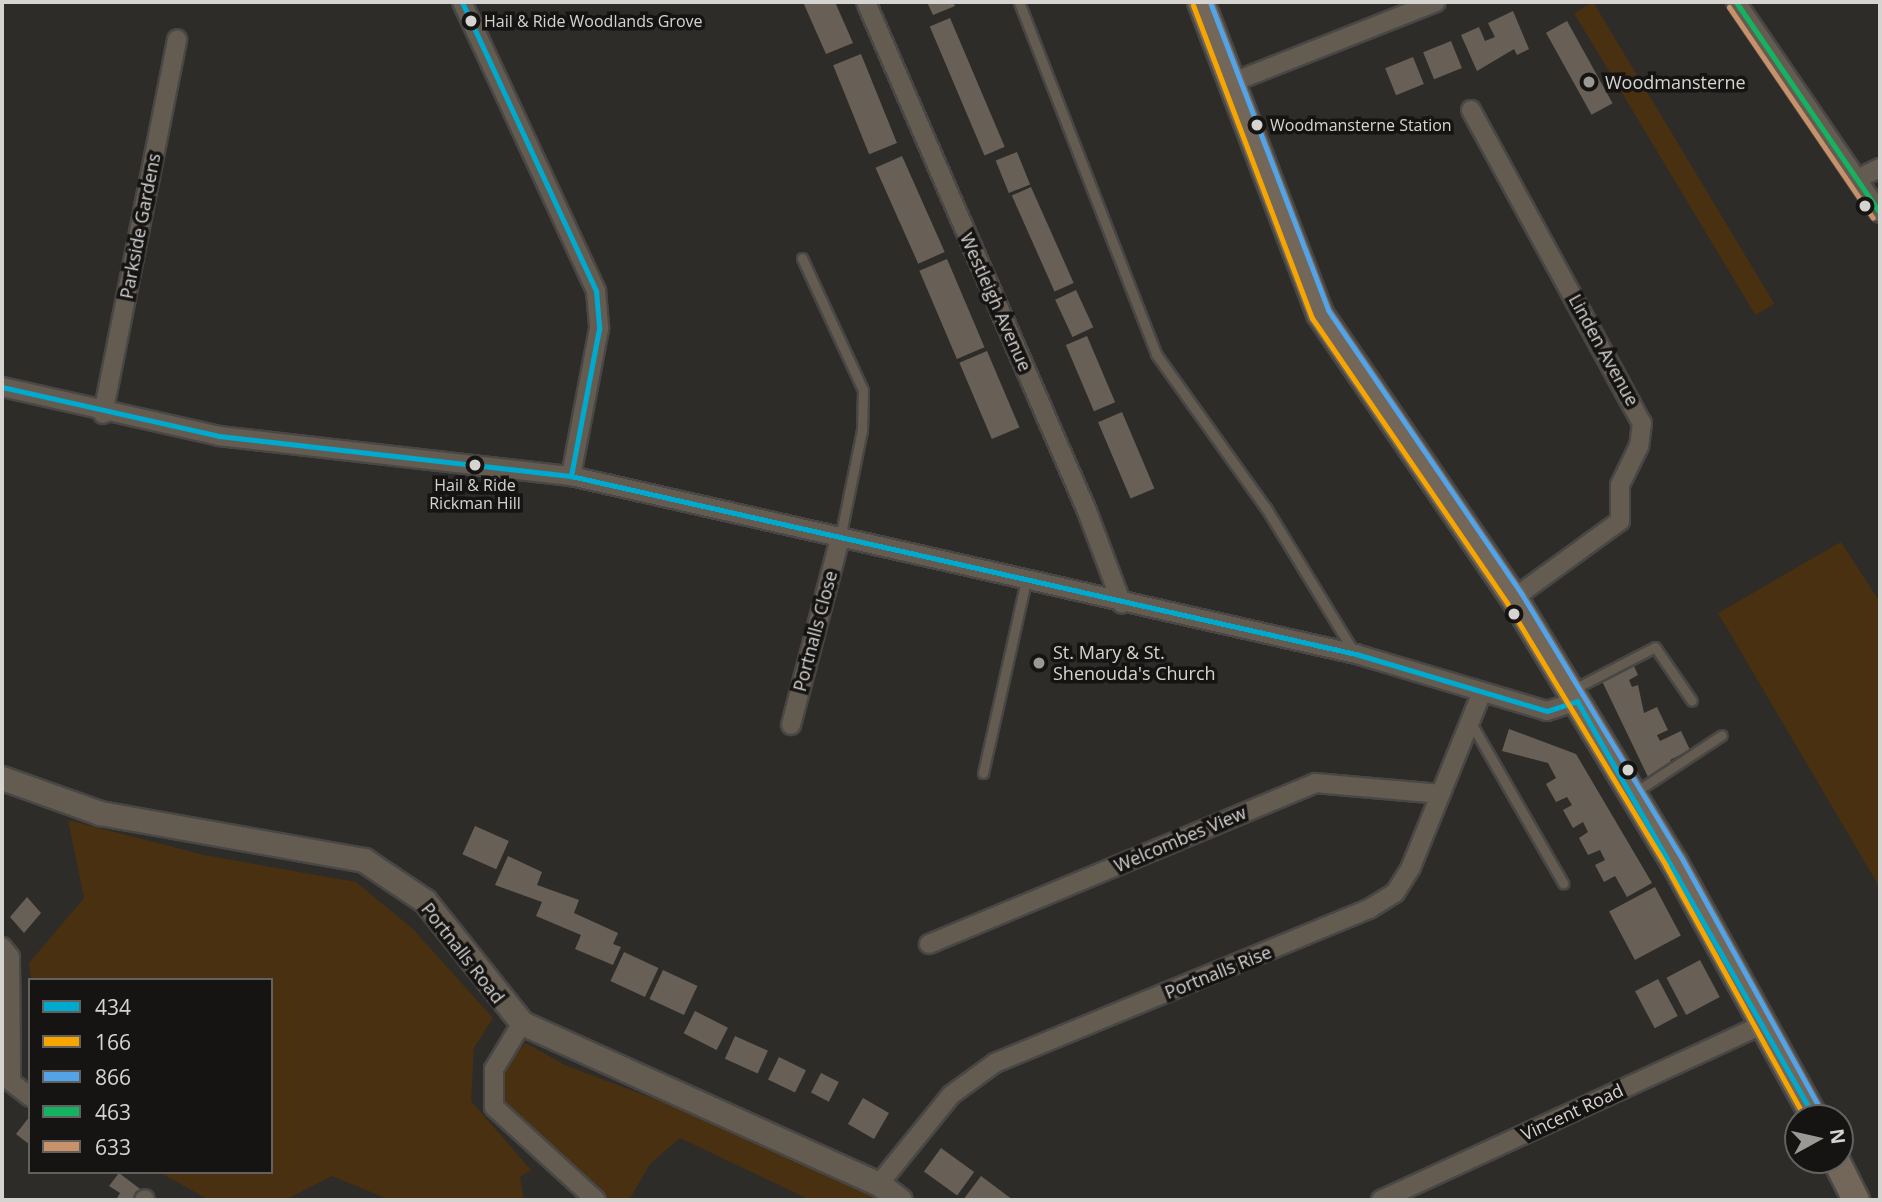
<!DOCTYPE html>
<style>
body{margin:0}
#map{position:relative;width:1882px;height:1202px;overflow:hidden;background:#2e2c29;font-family:"Open Sans",sans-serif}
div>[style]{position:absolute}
.green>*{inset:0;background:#483010;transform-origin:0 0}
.building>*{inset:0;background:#686056;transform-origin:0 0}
.roads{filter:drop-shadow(2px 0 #484745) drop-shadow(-2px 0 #484745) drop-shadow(0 2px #484745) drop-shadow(0 -2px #484745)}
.service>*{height:9px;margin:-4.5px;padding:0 4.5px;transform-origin:4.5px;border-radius:4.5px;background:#655c51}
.minor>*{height:18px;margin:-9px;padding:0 9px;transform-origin:9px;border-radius:9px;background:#655c51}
.tertiary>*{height:23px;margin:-11.5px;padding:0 11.5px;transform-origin:11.5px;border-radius:11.5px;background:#655c51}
.secondary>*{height:26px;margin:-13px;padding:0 13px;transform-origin:13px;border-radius:13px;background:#726759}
.bus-1>*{height:5px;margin:-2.5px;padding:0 2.5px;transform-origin:2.5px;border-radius:2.5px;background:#00a9ce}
.bus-2>*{height:5px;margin:-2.5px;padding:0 2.5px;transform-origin:2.5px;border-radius:2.5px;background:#f7a600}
.bus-3>*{height:5px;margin:-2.5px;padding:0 2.5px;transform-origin:2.5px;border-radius:2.5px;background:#53a3e8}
.bus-4>*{height:5px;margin:-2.5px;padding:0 2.5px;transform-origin:2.5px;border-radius:2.5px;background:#13b361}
.bus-5>*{height:5px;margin:-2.5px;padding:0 2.5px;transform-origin:2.5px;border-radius:2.5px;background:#c7916a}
.dots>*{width:19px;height:19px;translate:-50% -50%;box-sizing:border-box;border:4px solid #161413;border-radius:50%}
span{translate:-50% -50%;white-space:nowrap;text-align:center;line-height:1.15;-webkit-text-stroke:7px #161413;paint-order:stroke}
.bus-label{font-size:16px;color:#d6d4d1}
.left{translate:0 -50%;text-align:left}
.poi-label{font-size:18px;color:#d6d4d1}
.street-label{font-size:18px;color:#d6d4d1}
.frame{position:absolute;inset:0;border:4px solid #d6d4d1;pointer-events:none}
.legend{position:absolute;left:28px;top:978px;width:245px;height:196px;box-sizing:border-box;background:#161413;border:2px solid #63615f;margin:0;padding:9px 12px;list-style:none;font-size:21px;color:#d6d4d1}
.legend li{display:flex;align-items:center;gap:14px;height:35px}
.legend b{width:35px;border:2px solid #63615f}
.north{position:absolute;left:1784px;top:1104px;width:70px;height:70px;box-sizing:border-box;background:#161413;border:2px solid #63615f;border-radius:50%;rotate:82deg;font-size:19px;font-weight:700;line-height:28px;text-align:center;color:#d6d4d1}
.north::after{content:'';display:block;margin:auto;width:24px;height:32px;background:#9b9996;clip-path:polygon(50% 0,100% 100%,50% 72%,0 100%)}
</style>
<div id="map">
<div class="green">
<div style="left:1593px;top:2px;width:352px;height:22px;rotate:59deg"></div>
<div style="clip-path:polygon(1841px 542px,1880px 602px,1880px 888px,1718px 613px)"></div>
<div style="clip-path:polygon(68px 820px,204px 855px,356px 882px,413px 929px,493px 1018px,474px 1048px,471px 1101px,531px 1170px,520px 1177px,524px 1200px,390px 1200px,332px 1176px,285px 1200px,209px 1200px,159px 1172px,271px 1172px,271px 980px,31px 980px,29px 963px,84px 898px)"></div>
<div style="clip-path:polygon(526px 1043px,565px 1065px,879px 1184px,900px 1200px,810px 1200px,680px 1138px,650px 1164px,629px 1200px,580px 1200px,577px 1177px,502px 1104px,500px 1068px)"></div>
</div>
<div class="building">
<div style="clip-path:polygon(803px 2px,835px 2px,853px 43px,826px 54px)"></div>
<div style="clip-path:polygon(927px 2px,953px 2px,955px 6px,933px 15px)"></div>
<div style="clip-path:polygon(1513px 11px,1529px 49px,1517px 55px,1514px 49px,1477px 71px,1461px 35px,1479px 27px,1485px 41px,1495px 37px,1488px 23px)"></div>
<div style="left:950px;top:18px;width:140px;height:22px;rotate:67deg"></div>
<div style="left:1567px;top:21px;width:94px;height:24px;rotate:61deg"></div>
<div style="left:1451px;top:41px;width:29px;height:30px;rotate:68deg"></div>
<div style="left:861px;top:54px;width:96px;height:30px;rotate:68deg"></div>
<div style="left:1413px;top:57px;width:29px;height:30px;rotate:68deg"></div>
<div style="left:1017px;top:152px;width:35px;height:23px;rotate:68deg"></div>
<div style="left:902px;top:156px;width:105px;height:29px;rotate:66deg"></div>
<div style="left:1031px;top:187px;width:105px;height:21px;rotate:66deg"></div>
<div style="left:947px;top:259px;width:96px;height:30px;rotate:67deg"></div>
<div style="left:1076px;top:290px;width:41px;height:23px;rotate:65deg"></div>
<div style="left:1087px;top:336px;width:72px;height:23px;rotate:67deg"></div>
<div style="left:987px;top:351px;width:83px;height:30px;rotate:67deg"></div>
<div style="left:1122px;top:412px;width:83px;height:26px;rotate:67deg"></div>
<div style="clip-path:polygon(1633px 664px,1638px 675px,1629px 680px,1632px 687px,1638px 685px,1644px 713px,1657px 707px,1668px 730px,1657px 735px,1660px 741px,1681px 731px,1690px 750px,1670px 760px,1674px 767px,1649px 779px,1601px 679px)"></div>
<div style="clip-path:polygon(1509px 729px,1576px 754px,1652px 883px,1627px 897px,1615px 876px,1604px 882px,1595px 865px,1605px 860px,1600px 850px,1588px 855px,1579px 838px,1588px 832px,1583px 822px,1573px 828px,1563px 810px,1572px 805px,1567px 797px,1556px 802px,1546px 784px,1556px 778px,1548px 763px,1502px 751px)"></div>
<div style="left:475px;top:826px;width:37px;height:31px;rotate:24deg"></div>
<div style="clip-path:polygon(508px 856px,542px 872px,537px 885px,579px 900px,574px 913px,618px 933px,613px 944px,621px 947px,613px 965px,575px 949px,581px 935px,536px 916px,542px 902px,495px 885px)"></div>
<div style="left:1655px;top:887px;width:55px;height:52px;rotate:62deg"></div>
<div style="clip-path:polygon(27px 897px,41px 913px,24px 933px,10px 917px)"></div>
<div style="left:624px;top:952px;width:38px;height:32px;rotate:25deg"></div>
<div style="left:1700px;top:960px;width:42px;height:38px;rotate:62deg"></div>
<div style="left:663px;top:970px;width:38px;height:32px;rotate:25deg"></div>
<div style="left:1658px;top:979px;width:42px;height:26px;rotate:62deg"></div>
<div style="left:695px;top:1011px;width:37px;height:25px;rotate:27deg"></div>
<div style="left:735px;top:1036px;width:36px;height:25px;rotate:24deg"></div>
<div style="left:779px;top:1057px;width:30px;height:25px;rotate:26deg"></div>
<div style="left:821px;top:1073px;width:20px;height:22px;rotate:27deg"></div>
<div style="left:863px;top:1098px;width:30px;height:30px;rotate:30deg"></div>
<div style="clip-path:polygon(30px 1116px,30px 1145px,16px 1134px)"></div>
<div style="left:941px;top:1148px;width:41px;height:29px;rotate:36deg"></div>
<div style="clip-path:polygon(119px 1173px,144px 1192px,138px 1200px,116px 1200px,120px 1193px,109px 1186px)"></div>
<div style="clip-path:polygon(981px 1176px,1013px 1200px,963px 1200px)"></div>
</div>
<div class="roads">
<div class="service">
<div style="left:1019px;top:2px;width:378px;rotate:68.7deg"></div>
<div style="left:1156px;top:354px;width:189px;rotate:54.5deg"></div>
<div style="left:1266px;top:508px;width:169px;rotate:58.6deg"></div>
<div style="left:802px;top:258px;width:145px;rotate:65.2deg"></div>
<div style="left:863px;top:390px;width:40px;rotate:91.4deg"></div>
<div style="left:862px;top:430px;width:110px;rotate:101.5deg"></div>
<div style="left:1572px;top:690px;width:93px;rotate:-27.4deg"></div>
<div style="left:1655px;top:647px;width:65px;rotate:55.6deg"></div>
<div style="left:1471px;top:723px;width:185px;rotate:60.1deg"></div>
<div style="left:983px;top:773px;width:197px;rotate:-77.4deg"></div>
<div style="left:1634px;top:793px;width:105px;rotate:-33.4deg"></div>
</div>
<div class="minor">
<div style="left:462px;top:2px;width:319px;rotate:65.1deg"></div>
<div style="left:596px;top:291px;width:38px;rotate:85deg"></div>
<div style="left:599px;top:329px;width:150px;rotate:100.8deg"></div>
<div style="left:866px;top:2px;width:555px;rotate:66.53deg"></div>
<div style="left:1087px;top:511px;width:99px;rotate:69.4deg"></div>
<div style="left:1736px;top:2px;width:255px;rotate:55.7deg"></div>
<div style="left:1233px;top:82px;width:218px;rotate:-21.5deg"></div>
<div style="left:1471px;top:110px;width:357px;rotate:61.4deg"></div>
<div style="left:1642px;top:423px;width:23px;rotate:97deg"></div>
<div style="left:1639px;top:446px;width:43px;rotate:116deg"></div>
<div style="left:1620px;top:485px;width:36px;rotate:90deg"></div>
<div style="left:1620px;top:521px;width:131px;rotate:144deg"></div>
<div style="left:1857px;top:179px;width:25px;rotate:-26deg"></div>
<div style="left:2px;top:387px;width:222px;rotate:12.7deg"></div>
<div style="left:219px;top:436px;width:354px;rotate:6.5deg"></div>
<div style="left:571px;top:476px;width:805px;rotate:12.78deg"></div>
<div style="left:1356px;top:654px;width:199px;rotate:16.6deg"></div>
<div style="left:1547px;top:711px;width:32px;rotate:-18deg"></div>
<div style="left:103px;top:414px;width:382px;rotate:-78.8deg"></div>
<div style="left:791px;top:725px;width:193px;rotate:-75.3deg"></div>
<div style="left:929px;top:944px;width:418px;rotate:-22.6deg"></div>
<div style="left:1315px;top:783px;width:126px;rotate:5deg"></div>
<div style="left:2px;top:947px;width:13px;rotate:51deg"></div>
<div style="left:10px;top:957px;width:125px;rotate:89.5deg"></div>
<div style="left:11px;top:1082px;width:24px;rotate:38deg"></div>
<div style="left:522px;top:1023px;width:54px;rotate:121.3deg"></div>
<div style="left:494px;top:1069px;width:38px;rotate:90deg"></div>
<div style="left:494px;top:1107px;width:138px;rotate:42.4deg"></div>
<div style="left:879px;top:1184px;width:114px;rotate:-51deg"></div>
<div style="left:951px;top:1095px;width:54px;rotate:-36deg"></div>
<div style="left:995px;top:1063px;width:404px;rotate:-22.4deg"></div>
<div style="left:1369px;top:909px;width:31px;rotate:-32deg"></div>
<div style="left:1395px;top:893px;width:31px;rotate:-58deg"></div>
<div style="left:1411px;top:867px;width:186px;rotate:-67.9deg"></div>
<div style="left:144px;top:1200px;width:1px;rotate:-45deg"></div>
<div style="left:1381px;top:1200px;width:421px;rotate:-24.7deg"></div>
</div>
<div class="tertiary">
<div style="left:2px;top:778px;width:104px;rotate:19.7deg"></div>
<div style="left:100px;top:813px;width:268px;rotate:10.1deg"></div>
<div style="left:364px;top:860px;width:73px;rotate:33.9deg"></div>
<div style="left:425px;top:901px;width:156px;rotate:51.5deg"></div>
<div style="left:522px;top:1023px;width:392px;rotate:24.3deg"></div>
<div style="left:879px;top:1184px;width:26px;rotate:37deg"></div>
</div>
<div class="secondary">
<div style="left:1201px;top:2px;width:334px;rotate:69.1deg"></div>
<div style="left:1320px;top:314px;width:344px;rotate:55.7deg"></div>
<div style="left:1514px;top:598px;width:309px;rotate:58.8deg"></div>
<div style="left:1674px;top:862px;width:292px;rotate:61.2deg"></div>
<div style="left:1836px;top:1160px;width:45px;rotate:63.4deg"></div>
</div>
</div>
<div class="bus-1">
<div style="left:462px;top:2px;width:319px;rotate:65.1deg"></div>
<div style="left:596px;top:291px;width:38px;rotate:85deg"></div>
<div style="left:599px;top:329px;width:150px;rotate:100.8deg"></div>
<div style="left:2px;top:387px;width:222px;rotate:12.7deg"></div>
<div style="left:219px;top:436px;width:354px;rotate:6.5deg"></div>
<div style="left:571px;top:476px;width:805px;rotate:12.78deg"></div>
<div style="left:1356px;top:654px;width:199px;rotate:16.6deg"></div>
<div style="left:1547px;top:711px;width:32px;rotate:-18deg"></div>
<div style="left:1577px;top:701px;width:480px;rotate:60.3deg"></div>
</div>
<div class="bus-2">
<div style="left:1193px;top:5px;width:335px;rotate:69.2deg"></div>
<div style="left:1312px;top:318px;width:345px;rotate:55.6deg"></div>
<div style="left:1507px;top:603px;width:307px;rotate:58.8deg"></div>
<div style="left:1666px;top:866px;width:288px;rotate:61.1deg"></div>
</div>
<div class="bus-3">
<div style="left:1210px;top:2px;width:330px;rotate:69deg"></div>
<div style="left:1328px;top:310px;width:343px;rotate:55.7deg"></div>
<div style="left:1521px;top:593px;width:309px;rotate:58.8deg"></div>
<div style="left:1681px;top:857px;width:294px;rotate:61.1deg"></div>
</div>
<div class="bus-4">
<div style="left:1736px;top:2px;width:255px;rotate:55.7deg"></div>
</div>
<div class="bus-5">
<div style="left:1729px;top:7px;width:255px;rotate:55.7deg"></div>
</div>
<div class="dots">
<div style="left:471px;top:21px;background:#d6d4d1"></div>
<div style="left:1589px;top:82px;background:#9b9996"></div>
<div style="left:1257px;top:125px;background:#d6d4d1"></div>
<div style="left:1865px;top:206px;background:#d6d4d1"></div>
<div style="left:475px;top:465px;background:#d6d4d1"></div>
<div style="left:1514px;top:614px;background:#d6d4d1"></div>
<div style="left:1039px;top:663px;background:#9b9996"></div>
<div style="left:1628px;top:770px;background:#d6d4d1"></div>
</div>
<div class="bus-label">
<span class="left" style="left:484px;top:21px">Hail &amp; Ride Woodlands Grove</span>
<span class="left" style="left:1270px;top:125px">Woodmansterne Station</span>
<span style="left:475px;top:494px">Hail &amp; Ride<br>Rickman Hill</span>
</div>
<div class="poi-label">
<span class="left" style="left:1605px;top:82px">Woodmansterne</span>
<span class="left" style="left:1053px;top:663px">St. Mary &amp; St.<br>Shenouda's Church</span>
</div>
<div class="street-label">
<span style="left:140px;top:226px;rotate:-79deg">Parkside Gardens</span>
<span style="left:996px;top:302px;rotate:66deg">Westleigh Avenue</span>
<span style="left:1604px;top:350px;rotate:61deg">Linden Avenue</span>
<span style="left:815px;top:631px;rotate:-75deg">Portnalls Close</span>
<span style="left:1180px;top:839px;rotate:-23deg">Welcombes View</span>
<span style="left:463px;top:953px;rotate:52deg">Portnalls Road</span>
<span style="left:1218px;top:972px;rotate:-22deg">Portnalls Rise</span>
<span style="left:1572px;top:1112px;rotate:-25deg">Vincent Road</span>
</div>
<div class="frame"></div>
<ul class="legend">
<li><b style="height:9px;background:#00a9ce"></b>434</li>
<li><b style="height:9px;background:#f7a600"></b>166</li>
<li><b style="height:9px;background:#53a3e8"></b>866</li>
<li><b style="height:9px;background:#13b361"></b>463</li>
<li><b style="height:9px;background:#c7916a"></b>633</li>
</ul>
<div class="north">N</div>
</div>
